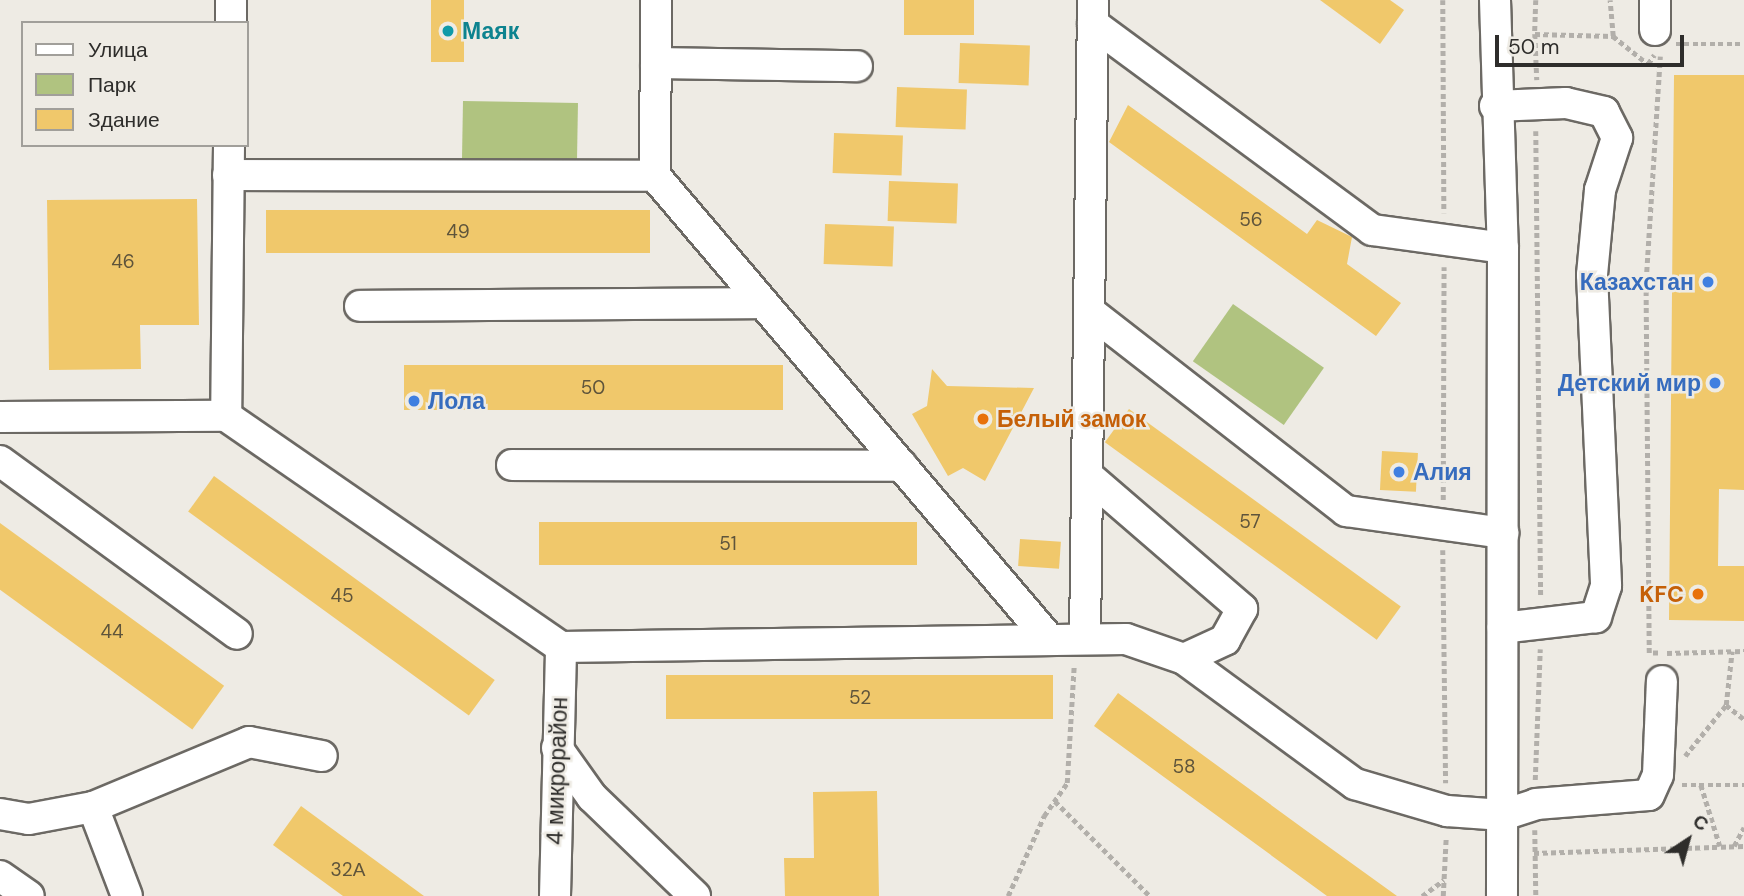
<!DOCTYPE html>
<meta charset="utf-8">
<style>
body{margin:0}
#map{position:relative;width:1744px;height:896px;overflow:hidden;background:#eeebe4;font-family:"DM Sans",sans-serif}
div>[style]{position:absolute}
.green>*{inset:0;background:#b0c380;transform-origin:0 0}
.building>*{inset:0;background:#f0c86b;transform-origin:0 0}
.path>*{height:4.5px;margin-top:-2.25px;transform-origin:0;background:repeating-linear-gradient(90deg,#b2afaa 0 5px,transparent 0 8.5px)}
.roads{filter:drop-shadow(2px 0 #6c6964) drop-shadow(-2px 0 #6c6964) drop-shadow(0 2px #6c6964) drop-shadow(0 -2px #6c6964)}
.minor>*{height:30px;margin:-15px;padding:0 15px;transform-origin:15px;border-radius:15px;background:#fff}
.dots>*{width:19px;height:19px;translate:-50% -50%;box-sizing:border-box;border:4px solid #eeebe4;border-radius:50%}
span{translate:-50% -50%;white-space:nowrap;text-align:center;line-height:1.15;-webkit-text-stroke:5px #eeebe4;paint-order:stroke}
.number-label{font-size:19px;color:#5e543b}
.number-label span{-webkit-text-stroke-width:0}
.culture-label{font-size:23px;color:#0d838f;font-weight:700}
.left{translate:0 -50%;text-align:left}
.shop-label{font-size:23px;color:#366cbe;font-weight:700}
.right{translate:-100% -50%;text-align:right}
.food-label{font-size:23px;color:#c56008;font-weight:700}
.street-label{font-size:23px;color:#2e2d2b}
.legend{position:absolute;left:21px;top:21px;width:228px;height:126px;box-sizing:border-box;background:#eeebe4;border:2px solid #a19f9a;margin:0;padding:9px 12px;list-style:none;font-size:21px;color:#2e2d2b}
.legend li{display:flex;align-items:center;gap:14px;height:35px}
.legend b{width:35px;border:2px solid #a19f9a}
.north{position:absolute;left:1653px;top:805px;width:70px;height:70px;-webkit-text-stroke:5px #eeebe4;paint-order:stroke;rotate:36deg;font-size:19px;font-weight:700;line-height:28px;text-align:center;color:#2e2d2b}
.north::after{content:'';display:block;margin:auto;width:24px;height:32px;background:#2e2d2b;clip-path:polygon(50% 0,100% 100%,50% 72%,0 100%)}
.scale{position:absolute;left:1495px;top:35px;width:189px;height:32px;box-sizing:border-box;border:4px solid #2e2d2b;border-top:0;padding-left:9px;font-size:21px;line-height:24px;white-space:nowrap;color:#2e2d2b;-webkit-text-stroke:5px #eeebe4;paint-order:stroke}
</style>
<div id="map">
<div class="green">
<div style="left:463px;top:101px;width:115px;height:59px;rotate:1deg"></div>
<div style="left:1233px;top:304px;width:111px;height:70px;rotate:35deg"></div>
</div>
<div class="building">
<div style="left:431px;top:0;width:33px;height:62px"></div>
<div style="left:904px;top:0;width:70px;height:35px"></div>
<div style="clip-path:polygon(1320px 0,1390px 0,1404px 10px,1380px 44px)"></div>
<div style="left:960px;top:43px;width:70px;height:40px;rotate:2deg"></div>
<div style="clip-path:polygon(1674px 75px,1744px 75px,1744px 490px,1719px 489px,1718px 566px,1744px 566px,1744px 621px,1669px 620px)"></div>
<div style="left:897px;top:87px;width:70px;height:40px;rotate:2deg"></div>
<div style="clip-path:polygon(1128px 105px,1307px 234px,1317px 220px,1352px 237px,1347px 264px,1401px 303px,1376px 336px,1109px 142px)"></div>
<div style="left:834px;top:133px;width:69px;height:40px;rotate:2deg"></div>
<div style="left:889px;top:181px;width:69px;height:40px;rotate:2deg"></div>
<div style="clip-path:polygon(197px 199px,199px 325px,140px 325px,141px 369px,49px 370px,47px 200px)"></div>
<div style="left:266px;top:210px;width:384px;height:43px"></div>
<div style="left:825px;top:224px;width:69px;height:40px;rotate:2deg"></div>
<div style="left:404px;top:365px;width:379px;height:45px"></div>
<div style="clip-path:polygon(932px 369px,947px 386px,1034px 388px,985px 481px,963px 468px,948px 476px,912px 414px,927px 406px)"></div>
<div style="left:1129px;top:409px;width:336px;height:41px;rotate:36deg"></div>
<div style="left:1382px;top:451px;width:36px;height:39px;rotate:3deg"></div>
<div style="left:214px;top:476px;width:347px;height:44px;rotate:36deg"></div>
<div style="left:539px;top:522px;width:378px;height:43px"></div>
<div style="left:0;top:523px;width:277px;height:54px;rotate:36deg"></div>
<div style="left:1020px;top:539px;width:41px;height:27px;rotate:4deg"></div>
<div style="left:666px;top:675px;width:387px;height:44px"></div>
<div style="clip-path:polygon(1118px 693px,1304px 829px,1397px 896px,1327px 896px,1094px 726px)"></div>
<div style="clip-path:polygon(877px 791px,879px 896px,785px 896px,784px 858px,814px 858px,813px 792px)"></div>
<div style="clip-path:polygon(301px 806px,424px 896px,343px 896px,273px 845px)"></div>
</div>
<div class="path">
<div style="left:1443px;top:0;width:213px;rotate:89.7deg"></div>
<div style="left:1536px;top:0;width:34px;rotate:92deg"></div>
<div style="left:1535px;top:34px;width:78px;rotate:1.5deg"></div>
<div style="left:1613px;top:36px;width:36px;rotate:-95deg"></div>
<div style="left:1535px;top:34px;width:46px;rotate:87.5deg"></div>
<div style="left:1613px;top:36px;width:45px;rotate:38.7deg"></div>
<div style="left:1648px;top:64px;width:11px;rotate:-56deg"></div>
<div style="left:1676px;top:44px;width:68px"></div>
<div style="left:1536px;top:131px;width:467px;rotate:89.4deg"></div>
<div style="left:1443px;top:500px;width:233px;rotate:-89.8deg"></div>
<div style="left:1443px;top:550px;width:233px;rotate:89.3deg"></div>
<div style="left:1658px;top:653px;width:9px;rotate:180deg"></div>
<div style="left:1649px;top:653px;width:373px;rotate:-90.5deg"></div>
<div style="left:1646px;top:280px;width:224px;rotate:-86.4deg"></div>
<div style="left:1667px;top:653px;width:77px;rotate:-1.5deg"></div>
<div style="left:1726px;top:705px;width:23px;rotate:38deg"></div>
<div style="left:1685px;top:756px;width:65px;rotate:-51.2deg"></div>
<div style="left:1726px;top:705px;width:54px;rotate:-83.7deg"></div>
<div style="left:1535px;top:780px;width:131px;rotate:-87.8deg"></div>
<div style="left:1682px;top:785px;width:62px"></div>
<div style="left:1701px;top:785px;width:64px;rotate:72.7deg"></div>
<div style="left:1055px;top:801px;width:134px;rotate:45deg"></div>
<div style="left:1535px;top:830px;width:66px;rotate:89.1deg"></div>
<div style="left:1734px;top:846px;width:21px;rotate:-62deg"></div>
<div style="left:1534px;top:853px;width:210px;rotate:-1.9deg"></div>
<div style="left:1008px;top:896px;width:88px;rotate:-65.8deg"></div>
<div style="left:1044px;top:816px;width:40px;rotate:-55.1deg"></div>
<div style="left:1067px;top:783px;width:118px;rotate:-86.6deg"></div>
<div style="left:1422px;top:896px;width:27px;rotate:-36deg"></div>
<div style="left:1443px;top:896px;width:59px;rotate:-87.1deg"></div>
</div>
<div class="roads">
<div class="minor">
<div style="left:656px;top:0;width:176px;rotate:90.3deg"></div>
<div style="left:655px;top:176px;width:608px;rotate:49.6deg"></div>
<div style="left:1495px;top:0;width:248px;rotate:88.2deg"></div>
<div style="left:1503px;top:248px;width:648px;rotate:90.09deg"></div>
<div style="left:1655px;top:0;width:30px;rotate:90deg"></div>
<div style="left:231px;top:23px;width:23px;rotate:-90deg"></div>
<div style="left:1093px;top:24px;width:347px;rotate:36.4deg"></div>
<div style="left:1372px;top:230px;width:132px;rotate:7.8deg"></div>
<div style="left:656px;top:63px;width:201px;rotate:0.9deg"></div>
<div style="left:1495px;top:106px;width:71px;rotate:-2.4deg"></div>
<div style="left:1566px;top:103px;width:39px;rotate:13deg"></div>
<div style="left:1604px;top:112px;width:29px;rotate:63deg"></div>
<div style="left:1617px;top:138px;width:55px;rotate:108.1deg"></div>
<div style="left:1600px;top:190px;width:85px;rotate:95.4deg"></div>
<div style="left:1592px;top:275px;width:311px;rotate:87.4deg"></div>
<div style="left:1606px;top:586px;width:33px;rotate:108deg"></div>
<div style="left:1596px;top:617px;width:94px;rotate:173.3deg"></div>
<div style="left:229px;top:145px;width:271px;rotate:90.6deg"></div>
<div style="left:226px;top:416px;width:407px;rotate:34.6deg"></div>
<div style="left:561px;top:647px;width:565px;rotate:-0.81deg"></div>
<div style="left:1126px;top:639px;width:61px;rotate:19deg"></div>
<div style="left:1184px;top:659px;width:212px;rotate:36.2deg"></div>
<div style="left:1355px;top:784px;width:96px;rotate:16.4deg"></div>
<div style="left:1447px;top:811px;width:56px;rotate:4.1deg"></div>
<div style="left:1503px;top:815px;width:35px;rotate:-18deg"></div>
<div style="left:1536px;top:804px;width:113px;rotate:-4.6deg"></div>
<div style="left:1649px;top:795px;width:22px;rotate:-66deg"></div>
<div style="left:1658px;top:775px;width:94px;rotate:-87.6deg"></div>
<div style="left:228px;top:175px;width:427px;rotate:0.1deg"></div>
<div style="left:360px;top:306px;width:403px;rotate:-0.4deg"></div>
<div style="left:1089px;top:311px;width:326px;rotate:37.9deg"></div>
<div style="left:1346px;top:511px;width:159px;rotate:8deg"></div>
<div style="left:0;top:417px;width:226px;rotate:-0.3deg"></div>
<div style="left:0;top:461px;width:293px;rotate:36.1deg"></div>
<div style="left:512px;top:465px;width:390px;rotate:0.1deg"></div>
<div style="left:1087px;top:475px;width:205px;rotate:40.8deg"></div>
<div style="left:1242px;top:609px;width:35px;rotate:119deg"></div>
<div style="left:1225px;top:640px;width:45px;rotate:155.1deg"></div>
<div style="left:1085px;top:639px;width:639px;rotate:-89.28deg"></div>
<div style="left:557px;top:748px;width:60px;rotate:54.5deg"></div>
<div style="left:592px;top:797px;width:143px;rotate:43.9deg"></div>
<div style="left:93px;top:807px;width:95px;rotate:69.1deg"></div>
<div style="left:0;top:814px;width:29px;rotate:10deg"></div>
<div style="left:29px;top:819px;width:65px;rotate:-10.6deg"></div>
<div style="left:93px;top:807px;width:169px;rotate:-22.6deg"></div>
<div style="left:249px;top:742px;width:74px;rotate:10.9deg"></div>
<div style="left:0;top:876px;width:35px;rotate:35deg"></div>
<div style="left:555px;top:896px;width:249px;rotate:-88.6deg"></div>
</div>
</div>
<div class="dots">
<div style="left:448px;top:31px;background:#0f9aa8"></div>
<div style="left:1708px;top:282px;background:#3f7fe0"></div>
<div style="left:1715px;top:383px;background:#3f7fe0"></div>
<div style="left:414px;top:401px;background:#3f7fe0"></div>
<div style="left:983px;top:419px;background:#e8710a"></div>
<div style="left:1399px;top:472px;background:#3f7fe0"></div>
<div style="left:1698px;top:594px;background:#e8710a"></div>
</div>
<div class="number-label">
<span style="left:1251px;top:220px">56</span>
<span style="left:458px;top:232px">49</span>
<span style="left:123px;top:262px">46</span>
<span style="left:593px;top:388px">50</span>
<span style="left:1250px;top:522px">57</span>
<span style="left:728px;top:544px">51</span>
<span style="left:342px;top:596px">45</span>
<span style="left:112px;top:632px">44</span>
<span style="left:860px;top:698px">52</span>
<span style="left:1184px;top:767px">58</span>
<span style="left:348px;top:870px">32А</span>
</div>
<div class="culture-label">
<span class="left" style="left:462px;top:31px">Маяк</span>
</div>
<div class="shop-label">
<span class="right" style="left:1694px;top:282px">Казахстан</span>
<span class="right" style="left:1701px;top:383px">Детский мир</span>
<span class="left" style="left:428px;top:401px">Лола</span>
<span class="left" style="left:1413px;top:472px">Алия</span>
</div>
<div class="food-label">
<span class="left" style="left:997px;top:419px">Белый замок</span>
<span class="right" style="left:1684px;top:594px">KFC</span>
</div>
<div class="street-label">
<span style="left:557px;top:771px;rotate:-88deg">4 микрорайон</span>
</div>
<ul class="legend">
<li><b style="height:9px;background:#fff"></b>Улица</li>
<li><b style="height:19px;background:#b0c380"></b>Парк</li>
<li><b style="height:19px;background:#f0c86b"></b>Здание</li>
</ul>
<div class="north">С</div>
<div class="scale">50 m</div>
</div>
